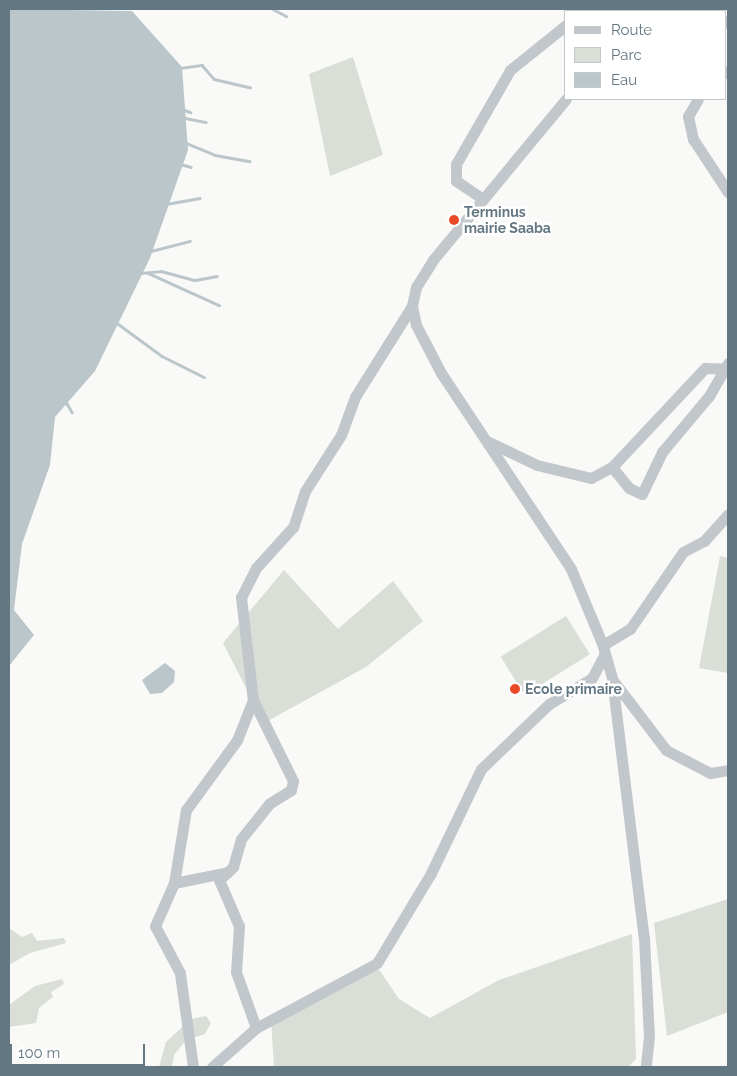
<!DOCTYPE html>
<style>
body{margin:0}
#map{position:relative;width:737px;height:1076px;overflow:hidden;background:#f9f9f7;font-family:Raleway,sans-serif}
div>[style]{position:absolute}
.green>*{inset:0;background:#d9ded6;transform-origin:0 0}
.water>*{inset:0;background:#bac6ca}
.stream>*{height:2.5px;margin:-1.25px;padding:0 1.25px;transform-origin:1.25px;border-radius:1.25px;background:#bac6ca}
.minor>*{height:11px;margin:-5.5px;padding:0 5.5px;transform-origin:5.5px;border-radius:5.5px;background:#c2c7cb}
.dots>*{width:14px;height:14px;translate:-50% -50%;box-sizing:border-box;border:2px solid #fff;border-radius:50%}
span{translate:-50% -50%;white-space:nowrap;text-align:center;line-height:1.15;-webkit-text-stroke:5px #fff;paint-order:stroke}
.poi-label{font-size:14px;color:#637783;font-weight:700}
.left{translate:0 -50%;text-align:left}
.frame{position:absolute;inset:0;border:10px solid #637783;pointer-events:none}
.legend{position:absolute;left:564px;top:10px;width:162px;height:90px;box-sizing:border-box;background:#fff;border:1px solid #c1c9cd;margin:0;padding:6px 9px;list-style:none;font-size:15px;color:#637783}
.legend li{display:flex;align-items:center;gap:10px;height:25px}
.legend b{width:25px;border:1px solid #c1c9cd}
.scale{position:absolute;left:10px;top:1044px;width:135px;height:22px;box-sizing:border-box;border:2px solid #637783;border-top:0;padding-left:6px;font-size:15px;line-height:18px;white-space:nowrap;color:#637783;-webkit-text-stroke:4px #fff;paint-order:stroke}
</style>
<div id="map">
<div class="green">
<div style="clip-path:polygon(353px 57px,383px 155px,330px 176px,309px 74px)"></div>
<div style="clip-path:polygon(720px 556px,728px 558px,728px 673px,699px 668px)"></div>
<div style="clip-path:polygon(284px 570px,338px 629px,393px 581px,423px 621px,366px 667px,264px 723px,223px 643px)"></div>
<div style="left:566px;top:616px;width:45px;height:77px;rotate:58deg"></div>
<div style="clip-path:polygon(728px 899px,728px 1012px,667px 1036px,654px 923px)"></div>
<div style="clip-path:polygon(9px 928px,22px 937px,32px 933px,37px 941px,64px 938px,66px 943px,30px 953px,9px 965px)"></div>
<div style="clip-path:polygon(632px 934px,636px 1059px,628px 1067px,274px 1067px,271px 1019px,374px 962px,399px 999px,430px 1018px,499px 980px)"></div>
<div style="clip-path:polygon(62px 979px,64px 984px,51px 992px,53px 997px,39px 1008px,36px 1023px,9px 1027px,9px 1005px,35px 986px)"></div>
<div style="clip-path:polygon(206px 1016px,211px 1023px,205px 1034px,186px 1040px,174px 1055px,172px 1067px,159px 1067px,166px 1042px,191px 1019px)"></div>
</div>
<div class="water">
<div style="clip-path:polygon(9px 9px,132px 11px,182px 67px,188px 150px,150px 258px,95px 371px,55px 417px,50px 465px,22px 544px,14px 610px,34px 635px,9px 666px)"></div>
<div style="clip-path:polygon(165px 663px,175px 671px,174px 682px,162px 693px,150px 694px,142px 680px)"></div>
</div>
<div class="stream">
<div style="left:273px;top:9px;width:15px;rotate:28deg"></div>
<div style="left:180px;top:68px;width:22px;rotate:-8deg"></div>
<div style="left:202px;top:65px;width:18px;rotate:49deg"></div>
<div style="left:214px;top:79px;width:37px;rotate:13deg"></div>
<div style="left:182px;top:109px;width:9px;rotate:21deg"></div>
<div style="left:185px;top:118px;width:21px;rotate:11deg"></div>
<div style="left:186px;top:143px;width:31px;rotate:22deg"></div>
<div style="left:215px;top:155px;width:35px;rotate:10deg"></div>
<div style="left:180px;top:164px;width:11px;rotate:15deg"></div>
<div style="left:166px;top:204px;width:34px;rotate:-10deg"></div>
<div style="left:151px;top:251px;width:40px;rotate:-14.4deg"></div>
<div style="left:140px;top:273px;width:21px;rotate:-5deg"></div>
<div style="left:161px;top:271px;width:35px;rotate:15deg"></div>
<div style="left:195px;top:280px;width:22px;rotate:-10deg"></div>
<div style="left:148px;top:273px;width:78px;rotate:24.3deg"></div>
<div style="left:117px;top:323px;width:56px;rotate:36.3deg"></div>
<div style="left:162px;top:356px;width:47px;rotate:26.6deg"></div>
<div style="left:65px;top:400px;width:14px;rotate:60deg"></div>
</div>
<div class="minor">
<div style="left:645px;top:9px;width:3px;rotate:45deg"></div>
<div style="left:714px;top:9px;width:4px;rotate:34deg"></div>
<div style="left:580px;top:11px;width:4px;rotate:-34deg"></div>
<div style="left:726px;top:21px;width:3px;rotate:45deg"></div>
<div style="left:726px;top:73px;width:3px;rotate:-45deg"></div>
<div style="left:566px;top:99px;width:209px;rotate:129.6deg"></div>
<div style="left:433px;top:260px;width:32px;rotate:122deg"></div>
<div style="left:416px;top:287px;width:19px;rotate:102deg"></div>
<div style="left:412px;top:306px;width:19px;rotate:78deg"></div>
<div style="left:416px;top:325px;width:54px;rotate:62.5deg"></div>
<div style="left:441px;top:373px;width:235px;rotate:56.4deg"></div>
<div style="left:571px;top:569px;width:80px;rotate:67.3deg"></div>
<div style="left:602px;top:643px;width:37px;rotate:74deg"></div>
<div style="left:612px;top:679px;width:261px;rotate:83deg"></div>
<div style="left:644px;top:938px;width:98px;rotate:87.1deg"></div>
<div style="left:649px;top:1036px;width:31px;rotate:96deg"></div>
<div style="left:698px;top:99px;width:20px;rotate:120deg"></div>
<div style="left:688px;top:116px;width:24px;rotate:78deg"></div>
<div style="left:693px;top:139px;width:64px;rotate:56.6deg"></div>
<div style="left:483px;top:199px;width:32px;rotate:-146deg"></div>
<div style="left:456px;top:181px;width:17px;rotate:-90deg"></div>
<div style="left:456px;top:164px;width:108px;rotate:-60.1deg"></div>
<div style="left:510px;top:70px;width:72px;rotate:-38.8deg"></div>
<div style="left:412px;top:306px;width:107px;rotate:122.1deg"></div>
<div style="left:355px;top:397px;width:40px;rotate:110.2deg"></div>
<div style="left:341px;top:435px;width:67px;rotate:122.7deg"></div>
<div style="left:305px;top:491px;width:38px;rotate:108deg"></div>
<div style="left:293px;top:527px;width:55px;rotate:132.1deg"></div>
<div style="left:256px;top:568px;width:33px;rotate:117deg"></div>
<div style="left:241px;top:597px;width:104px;rotate:83.4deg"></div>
<div style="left:253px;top:700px;width:90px;rotate:63.7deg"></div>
<div style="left:293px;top:781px;width:9px;rotate:103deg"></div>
<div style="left:291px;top:790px;width:26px;rotate:148deg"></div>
<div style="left:269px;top:804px;width:45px;rotate:128.7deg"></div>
<div style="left:241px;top:839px;width:29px;rotate:106deg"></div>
<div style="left:233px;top:867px;width:19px;rotate:137deg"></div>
<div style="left:219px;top:880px;width:50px;rotate:66.5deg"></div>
<div style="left:239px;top:926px;width:46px;rotate:93.7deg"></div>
<div style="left:236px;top:972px;width:59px;rotate:70.3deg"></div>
<div style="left:256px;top:1028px;width:137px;rotate:-28.2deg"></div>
<div style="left:377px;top:963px;width:105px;rotate:-59deg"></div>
<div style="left:431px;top:873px;width:115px;rotate:-64.3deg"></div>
<div style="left:481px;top:769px;width:94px;rotate:-43.7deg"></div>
<div style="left:549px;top:704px;width:50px;rotate:-31.2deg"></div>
<div style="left:592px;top:678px;width:27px;rotate:-62deg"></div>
<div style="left:489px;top:442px;width:53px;rotate:25.6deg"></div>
<div style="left:537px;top:465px;width:56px;rotate:13.5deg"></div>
<div style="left:591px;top:478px;width:24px;rotate:-28deg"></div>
<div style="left:612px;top:467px;width:27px;rotate:51deg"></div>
<div style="left:629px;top:488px;width:14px;rotate:25deg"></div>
<div style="left:642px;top:494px;width:47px;rotate:-64.5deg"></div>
<div style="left:662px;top:452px;width:73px;rotate:-50deg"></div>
<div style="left:709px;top:396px;width:38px;rotate:-60deg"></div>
<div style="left:612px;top:467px;width:136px;rotate:-46.8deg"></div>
<div style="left:705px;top:368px;width:23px;rotate:2deg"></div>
<div style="left:603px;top:645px;width:31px;rotate:-31deg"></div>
<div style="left:630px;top:629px;width:93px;rotate:-55.5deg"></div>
<div style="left:683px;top:552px;width:24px;rotate:-28deg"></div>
<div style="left:704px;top:541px;width:36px;rotate:-48deg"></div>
<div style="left:612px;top:679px;width:89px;rotate:52.7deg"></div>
<div style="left:666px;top:750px;width:50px;rotate:27.6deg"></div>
<div style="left:710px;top:773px;width:18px;rotate:-9deg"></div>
<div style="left:174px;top:883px;width:55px;rotate:-11.5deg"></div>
<div style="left:193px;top:1067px;width:95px;rotate:-97.9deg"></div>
<div style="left:180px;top:973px;width:53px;rotate:-118deg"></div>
<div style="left:155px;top:926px;width:47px;rotate:-66.2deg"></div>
<div style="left:174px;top:883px;width:74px;rotate:-80.7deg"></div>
<div style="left:186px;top:810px;width:87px;rotate:-53.9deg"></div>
<div style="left:237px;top:740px;width:43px;rotate:-68.2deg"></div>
<div style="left:212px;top:1067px;width:59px;rotate:-41.6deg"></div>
</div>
<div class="dots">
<div style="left:454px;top:220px;background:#e94a27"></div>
<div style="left:515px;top:689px;background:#e94a27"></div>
</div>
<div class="poi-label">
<span class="left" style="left:464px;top:220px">Terminus<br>mairie Saaba</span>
<span class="left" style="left:525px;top:689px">Ecole primaire</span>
</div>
<div class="frame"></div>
<ul class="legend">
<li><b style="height:6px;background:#c2c7cb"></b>Route</li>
<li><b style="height:14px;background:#d9ded6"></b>Parc</li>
<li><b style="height:14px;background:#bac6ca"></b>Eau</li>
</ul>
<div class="scale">100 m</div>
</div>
